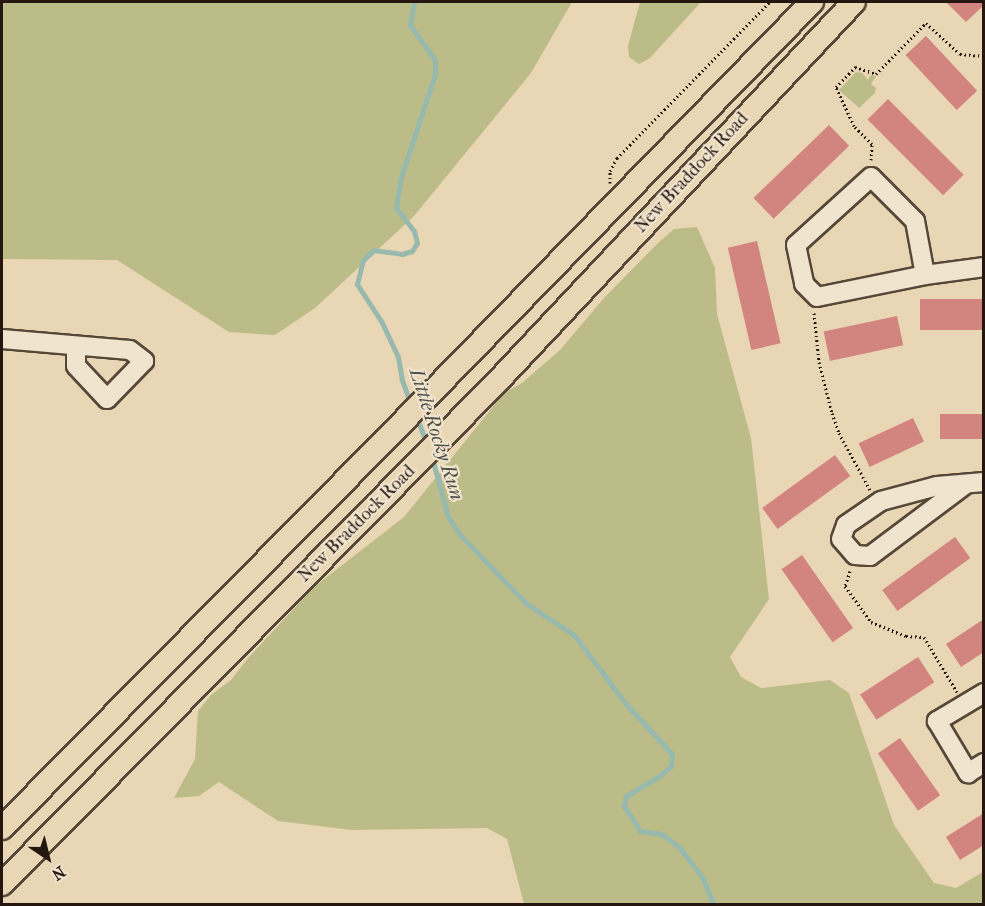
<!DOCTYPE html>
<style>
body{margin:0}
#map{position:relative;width:985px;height:906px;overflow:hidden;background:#e9d6b4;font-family:"IM FELL French Canon",serif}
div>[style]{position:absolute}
.green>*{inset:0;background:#bcbc89}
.stream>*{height:5px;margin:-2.5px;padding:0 2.5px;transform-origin:2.5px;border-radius:2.5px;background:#97b9ae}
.building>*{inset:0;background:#d2847e;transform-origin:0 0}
.path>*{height:3px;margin-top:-1.5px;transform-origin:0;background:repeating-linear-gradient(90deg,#25170f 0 1.5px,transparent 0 4.5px)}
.roads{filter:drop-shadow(2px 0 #564738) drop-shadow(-2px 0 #564738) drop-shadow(0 2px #564738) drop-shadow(0 -2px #564738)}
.minor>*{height:18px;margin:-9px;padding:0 9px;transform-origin:9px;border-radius:9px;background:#f1e4ce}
.major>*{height:22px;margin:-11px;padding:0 11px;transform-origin:11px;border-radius:11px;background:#e9d6b4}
span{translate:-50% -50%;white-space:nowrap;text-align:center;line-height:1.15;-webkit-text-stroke:4.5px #f1e4ce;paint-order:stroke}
.street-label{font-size:18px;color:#25170f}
.water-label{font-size:20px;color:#4d5047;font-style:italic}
.frame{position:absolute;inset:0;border:3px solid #25170f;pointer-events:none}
.north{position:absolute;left:18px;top:828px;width:60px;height:60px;-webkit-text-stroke:4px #f1e4ce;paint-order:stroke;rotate:145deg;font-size:16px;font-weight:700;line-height:24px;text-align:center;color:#25170f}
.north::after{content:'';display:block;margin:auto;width:21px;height:27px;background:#25170f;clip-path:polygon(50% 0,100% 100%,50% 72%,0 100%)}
</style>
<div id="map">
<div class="green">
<div style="clip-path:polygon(2px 2px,572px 2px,531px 73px,414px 216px,315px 308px,275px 335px,229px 332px,117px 260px,2px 259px)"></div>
<div style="clip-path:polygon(640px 2px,701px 2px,650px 58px,639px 64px,629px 57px,628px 46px)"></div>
<div style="clip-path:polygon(856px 72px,862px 73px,868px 80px,871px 75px,876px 76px,871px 84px,876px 88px,875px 93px,859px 108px,839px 90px)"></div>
<div style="clip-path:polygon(697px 227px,715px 268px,717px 314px,751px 438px,769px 599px,730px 657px,741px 677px,761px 688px,830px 680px,849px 693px,894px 825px,934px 883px,956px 888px,983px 872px,983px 904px,524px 904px,507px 839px,487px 828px,352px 830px,278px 821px,219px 782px,199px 796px,174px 798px,195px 759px,198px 711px,212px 694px,231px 680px,249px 657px,314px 587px,404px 517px,504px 393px,522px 383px,560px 350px,604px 298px,658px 243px,674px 229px)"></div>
</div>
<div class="stream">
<div style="left:411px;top:405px;width:27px;rotate:-110deg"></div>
<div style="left:402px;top:380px;width:23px;rotate:-100deg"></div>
<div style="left:398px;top:357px;width:40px;rotate:-115deg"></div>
<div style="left:381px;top:321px;width:44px;rotate:-123deg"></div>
<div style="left:357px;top:284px;width:25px;rotate:-76deg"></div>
<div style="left:363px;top:260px;width:15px;rotate:-42deg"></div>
<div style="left:374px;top:250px;width:28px;rotate:8deg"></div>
<div style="left:402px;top:254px;width:10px;rotate:-17deg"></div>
<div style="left:412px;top:251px;width:9px;rotate:-58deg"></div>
<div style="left:417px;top:243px;width:12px;rotate:-104deg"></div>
<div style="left:414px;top:231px;width:29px;rotate:-128deg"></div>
<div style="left:396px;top:208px;width:31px;rotate:-81deg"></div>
<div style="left:401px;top:177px;width:108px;rotate:-71.7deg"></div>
<div style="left:435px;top:74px;width:14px;rotate:-90deg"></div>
<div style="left:435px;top:60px;width:43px;rotate:-125.5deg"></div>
<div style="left:410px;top:25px;width:23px;rotate:-80deg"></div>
<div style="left:416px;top:416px;width:30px;rotate:69deg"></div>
<div style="left:432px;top:458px;width:61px;rotate:74.8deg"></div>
<div style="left:448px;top:517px;width:23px;rotate:56deg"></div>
<div style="left:461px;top:536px;width:95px;rotate:45.9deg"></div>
<div style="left:527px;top:604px;width:56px;rotate:33.4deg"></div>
<div style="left:574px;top:635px;width:86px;rotate:53deg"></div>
<div style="left:626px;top:704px;width:68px;rotate:47.4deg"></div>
<div style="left:672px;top:754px;width:12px;rotate:95deg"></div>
<div style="left:671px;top:766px;width:13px;rotate:138deg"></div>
<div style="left:661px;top:775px;width:41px;rotate:149deg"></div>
<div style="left:626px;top:796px;width:10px;rotate:101deg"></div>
<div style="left:624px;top:806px;width:30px;rotate:57deg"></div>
<div style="left:640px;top:831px;width:22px;rotate:8deg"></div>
<div style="left:662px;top:834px;width:23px;rotate:38deg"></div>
<div style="left:680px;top:848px;width:39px;rotate:53deg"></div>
<div style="left:703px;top:879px;width:27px;rotate:68deg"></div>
</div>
<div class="building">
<div style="clip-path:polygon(946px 2px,984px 2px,984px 5px,966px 22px)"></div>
<div style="left:926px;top:36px;width:75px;height:28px;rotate:47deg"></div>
<div style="left:888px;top:99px;width:107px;height:29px;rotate:45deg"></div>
<div style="left:829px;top:125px;width:29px;height:105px;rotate:46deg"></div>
<div style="left:757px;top:241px;width:105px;height:30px;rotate:77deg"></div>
<div style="left:984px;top:299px;width:31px;height:64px;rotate:90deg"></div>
<div style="left:897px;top:316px;width:30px;height:75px;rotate:78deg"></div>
<div style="left:984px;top:414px;width:25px;height:44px;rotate:90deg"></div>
<div style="left:913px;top:418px;width:26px;height:60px;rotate:65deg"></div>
<div style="left:835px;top:455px;width:26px;height:90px;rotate:54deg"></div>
<div style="left:955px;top:537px;width:26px;height:90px;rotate:54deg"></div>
<div style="left:802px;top:555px;width:89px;height:25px;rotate:55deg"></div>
<div style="clip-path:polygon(984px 619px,984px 652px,961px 667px,946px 644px)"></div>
<div style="left:918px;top:657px;width:30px;height:69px;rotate:57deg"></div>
<div style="left:900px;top:738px;width:70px;height:27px;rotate:55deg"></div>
<div style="clip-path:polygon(984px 813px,984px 845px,960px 860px,946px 837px)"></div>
</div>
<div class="path">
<div style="left:871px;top:160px;width:16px;rotate:-86deg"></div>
<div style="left:872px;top:144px;width:25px;rotate:-135deg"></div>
<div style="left:854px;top:126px;width:43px;rotate:-114.8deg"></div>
<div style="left:836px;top:87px;width:28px;rotate:-46deg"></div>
<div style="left:855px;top:67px;width:22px;rotate:18deg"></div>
<div style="left:876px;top:74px;width:71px;rotate:-45.6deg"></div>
<div style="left:926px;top:23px;width:46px;rotate:42.4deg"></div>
<div style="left:960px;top:54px;width:24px;rotate:5deg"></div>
<div style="left:610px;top:183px;width:12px;rotate:-90deg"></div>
<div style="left:610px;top:171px;width:15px;rotate:-62deg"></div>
<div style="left:617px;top:158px;width:219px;rotate:-45.6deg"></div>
<div style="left:814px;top:313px;width:49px;rotate:84.2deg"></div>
<div style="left:819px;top:362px;width:53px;rotate:75.7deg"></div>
<div style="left:832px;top:413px;width:21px;rotate:71deg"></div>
<div style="left:839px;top:433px;width:65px;rotate:61.5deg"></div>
<div style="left:850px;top:571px;width:16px;rotate:108deg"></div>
<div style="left:845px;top:586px;width:44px;rotate:54.2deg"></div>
<div style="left:871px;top:622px;width:38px;rotate:22deg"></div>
<div style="left:906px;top:636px;width:18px;rotate:3deg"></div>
<div style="left:924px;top:637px;width:64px;rotate:59deg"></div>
</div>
<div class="roads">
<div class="minor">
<div style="left:925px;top:275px;width:55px;rotate:-100.5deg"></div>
<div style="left:915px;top:221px;width:62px;rotate:-135deg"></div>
<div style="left:871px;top:177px;width:101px;rotate:137.8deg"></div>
<div style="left:796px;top:245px;width:40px;rotate:78deg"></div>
<div style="left:804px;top:284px;width:18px;rotate:45deg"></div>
<div style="left:817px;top:297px;width:110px;rotate:-11.5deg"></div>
<div style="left:925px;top:275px;width:60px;rotate:-7.7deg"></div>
<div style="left:2px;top:339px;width:128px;rotate:4.9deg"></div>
<div style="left:130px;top:350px;width:18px;rotate:38deg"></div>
<div style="left:144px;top:361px;width:53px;rotate:134.2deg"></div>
<div style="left:107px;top:399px;width:45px;rotate:-133.2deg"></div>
<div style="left:76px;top:366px;width:19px;rotate:-90deg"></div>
<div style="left:966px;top:484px;width:120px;rotate:143.1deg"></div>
<div style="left:870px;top:556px;width:15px;rotate:-176deg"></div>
<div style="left:855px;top:555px;width:21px;rotate:-131deg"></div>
<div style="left:841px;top:539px;width:15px;rotate:-70deg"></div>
<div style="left:846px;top:525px;width:42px;rotate:-34.4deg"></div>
<div style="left:881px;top:501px;width:58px;rotate:-15deg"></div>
<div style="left:937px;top:486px;width:47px;rotate:-4.9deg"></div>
<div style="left:984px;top:693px;width:55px;rotate:149.2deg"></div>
<div style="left:937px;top:721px;width:61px;rotate:59.2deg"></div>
<div style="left:968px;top:773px;width:19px;rotate:-32deg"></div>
</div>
<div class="major">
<div style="left:2px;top:828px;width:551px;rotate:-45.37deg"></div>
<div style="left:389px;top:436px;width:606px;rotate:-45.74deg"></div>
<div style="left:2px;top:884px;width:705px;rotate:-45.4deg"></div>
<div style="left:497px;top:382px;width:521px;rotate:-46.79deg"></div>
</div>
</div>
<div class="street-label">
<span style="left:692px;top:173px;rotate:-47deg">New Braddock Road</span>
<span style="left:357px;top:524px;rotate:-45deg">New Braddock Road</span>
</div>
<div class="water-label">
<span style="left:437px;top:434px;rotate:72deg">Little Rocky Run</span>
</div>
<div class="frame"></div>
<div class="north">N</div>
</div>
